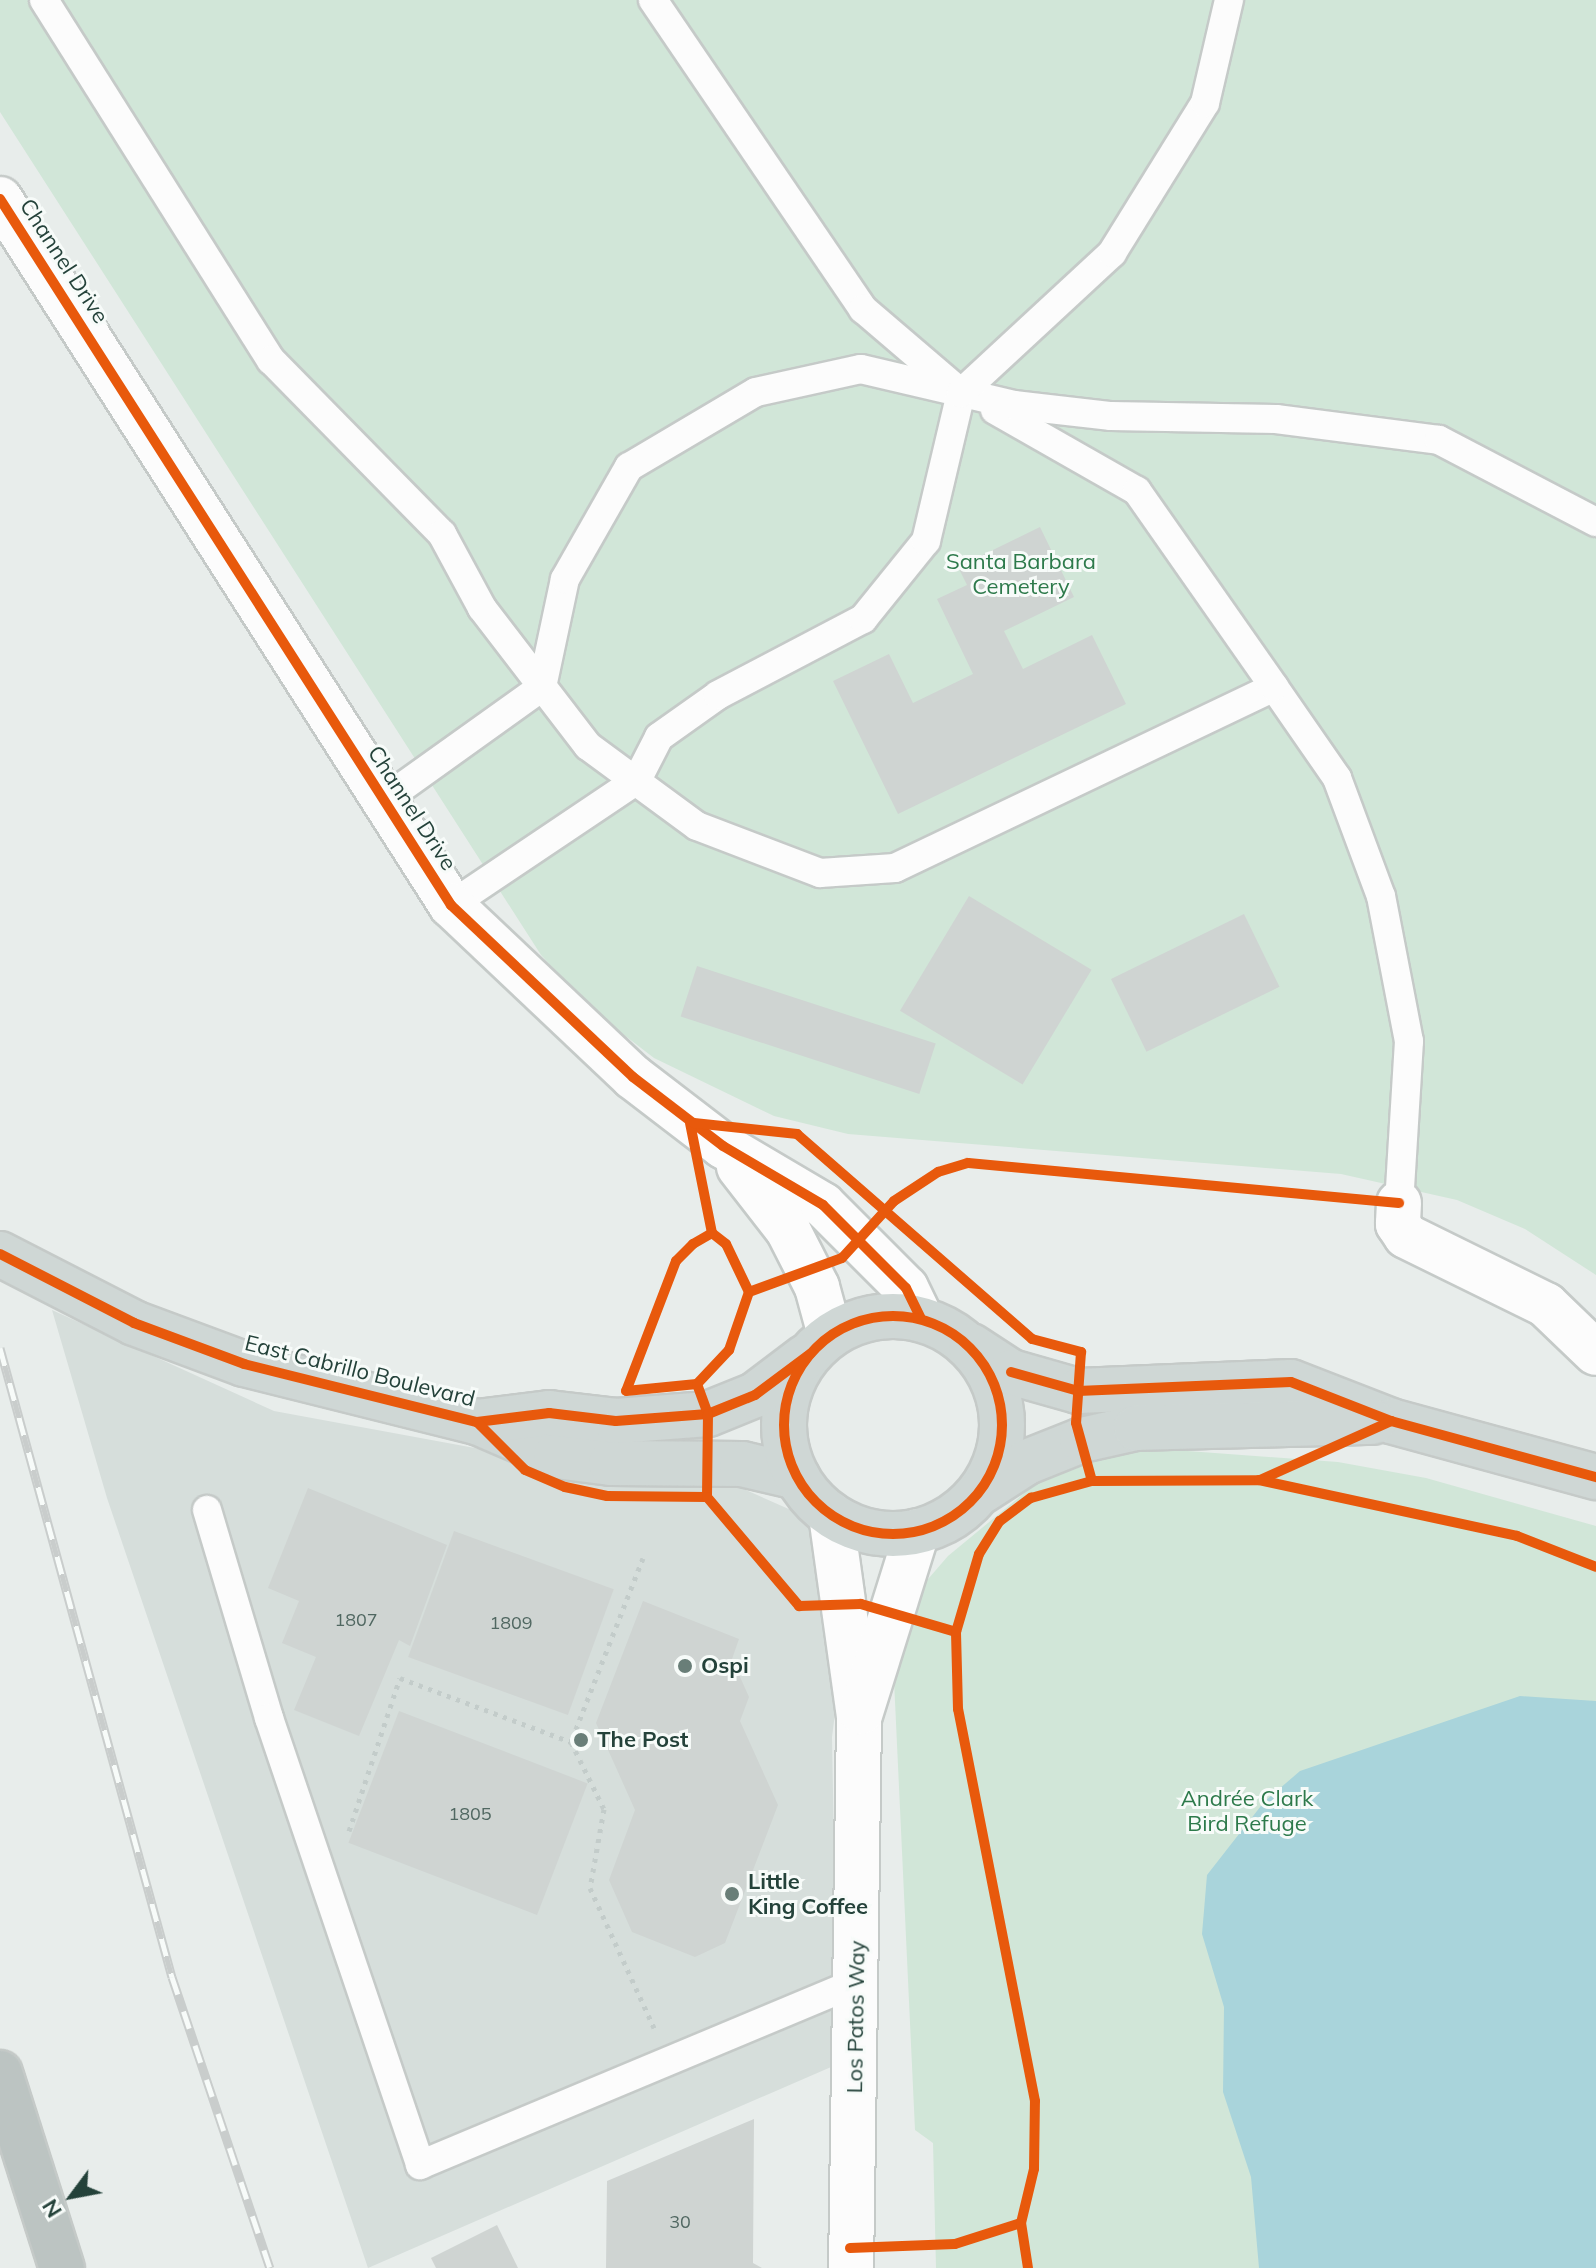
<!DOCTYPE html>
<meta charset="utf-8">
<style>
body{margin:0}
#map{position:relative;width:1596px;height:2268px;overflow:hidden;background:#e8edeb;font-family:Mulish,sans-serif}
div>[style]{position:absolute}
.built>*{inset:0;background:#d6dedb}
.green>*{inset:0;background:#d1e6d8}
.water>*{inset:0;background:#a9d4db}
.building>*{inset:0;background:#cfd4d2;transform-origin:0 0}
.path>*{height:5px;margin-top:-2.5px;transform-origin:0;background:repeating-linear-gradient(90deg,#c3ccca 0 4px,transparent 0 10px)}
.roads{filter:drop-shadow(2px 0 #c5cac8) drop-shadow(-2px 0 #c5cac8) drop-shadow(0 2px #c5cac8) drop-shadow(0 -2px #c5cac8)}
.service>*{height:28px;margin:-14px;padding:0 14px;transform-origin:14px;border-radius:14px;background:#fcfcfc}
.minor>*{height:44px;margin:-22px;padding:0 22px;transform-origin:22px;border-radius:22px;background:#fcfcfc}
.tertiary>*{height:44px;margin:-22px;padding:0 22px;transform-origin:22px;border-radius:22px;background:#fcfcfc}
.secondary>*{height:44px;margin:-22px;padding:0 22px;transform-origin:22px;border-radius:22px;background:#fcfcfc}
.primary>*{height:44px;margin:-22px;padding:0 22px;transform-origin:22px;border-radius:22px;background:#cfd7d5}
.primary>.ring{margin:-22px;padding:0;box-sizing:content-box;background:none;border:44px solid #cfd7d5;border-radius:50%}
.motorway>*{height:44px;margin:-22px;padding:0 22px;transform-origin:22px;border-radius:22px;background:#bcc4c2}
.rail>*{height:9px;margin-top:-4.5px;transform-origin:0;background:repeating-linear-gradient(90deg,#f7fbf9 0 18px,#c9cdcc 0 36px);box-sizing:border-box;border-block:2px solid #c9cdcc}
.cycleway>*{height:10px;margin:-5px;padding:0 5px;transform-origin:5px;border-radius:5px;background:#e8590c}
.cycleway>.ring{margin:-5px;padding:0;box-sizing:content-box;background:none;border:10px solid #e8590c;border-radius:50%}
.dots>*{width:22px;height:22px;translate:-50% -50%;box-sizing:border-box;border:4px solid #f7fbf9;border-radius:50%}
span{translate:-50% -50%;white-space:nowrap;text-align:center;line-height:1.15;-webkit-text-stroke:6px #f7fbf9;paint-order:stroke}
.number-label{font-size:18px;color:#506761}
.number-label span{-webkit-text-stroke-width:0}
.street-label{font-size:22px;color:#24423a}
.park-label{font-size:22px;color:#2d7a4b}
.poi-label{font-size:22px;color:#24423a;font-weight:700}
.left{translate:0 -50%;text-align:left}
.north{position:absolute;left:32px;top:2156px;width:80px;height:80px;-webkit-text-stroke:6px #f7fbf9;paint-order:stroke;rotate:238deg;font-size:22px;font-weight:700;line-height:32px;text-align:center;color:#24423a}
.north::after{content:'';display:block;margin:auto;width:28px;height:36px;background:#24423a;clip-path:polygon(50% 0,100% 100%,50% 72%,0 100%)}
</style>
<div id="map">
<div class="built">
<div style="clip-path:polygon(52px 1310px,274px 1411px,671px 1484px,739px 1487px,800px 1514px,836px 1569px,845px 1636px,832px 1737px,838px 2064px,368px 2268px,107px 1498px)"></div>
</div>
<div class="green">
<div style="clip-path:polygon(0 0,1596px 0,1596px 1275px,1525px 1229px,1457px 1200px,1341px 1174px,848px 1134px,774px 1116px,654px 1058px,593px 1011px,541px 955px,0 112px)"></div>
<div style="clip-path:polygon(1134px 1447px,1338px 1462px,1426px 1478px,1596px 1526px,1596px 2268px,936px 2268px,933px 2143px,915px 2130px,894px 1680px,916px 1593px,948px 1556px,1028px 1490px,1069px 1465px)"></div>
</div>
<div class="water">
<div style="clip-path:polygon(1520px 1696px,1596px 1701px,1596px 2268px,1259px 2268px,1251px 2177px,1223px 2092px,1224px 2007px,1202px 1934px,1207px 1875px,1264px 1802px,1300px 1771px)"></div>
</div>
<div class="building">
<div style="clip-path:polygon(1040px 527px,1074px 597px,1004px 631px,1023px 669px,1092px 635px,1126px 704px,898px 814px,833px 681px,889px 654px,913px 703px,973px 674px,937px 599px,967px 585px,958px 567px)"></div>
<div style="left:969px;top:896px;width:143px;height:134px;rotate:31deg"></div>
<div style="left:1244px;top:914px;width:81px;height:148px;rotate:64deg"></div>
<div style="left:697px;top:966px;width:251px;height:53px;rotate:18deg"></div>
<div style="clip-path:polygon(308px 1488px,447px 1545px,410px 1646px,399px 1640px,359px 1736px,294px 1710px,316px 1657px,282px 1643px,299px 1601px,268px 1588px)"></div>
<div style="left:454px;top:1531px;width:170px;height:134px;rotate:20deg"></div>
<div style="clip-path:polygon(643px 1601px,739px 1639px,732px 1659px,749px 1697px,740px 1721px,778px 1805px,725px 1943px,695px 1957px,632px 1932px,609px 1880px,635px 1810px,596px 1723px)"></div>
<div style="left:399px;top:1711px;width:202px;height:141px;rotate:21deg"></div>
<div style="clip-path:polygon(754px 2119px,753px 2263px,762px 2268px,606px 2268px,607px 2181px)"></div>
<div style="clip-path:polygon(497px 2225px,518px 2268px,436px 2268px,431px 2258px)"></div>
</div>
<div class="path">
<div style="left:643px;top:1558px;width:198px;rotate:111.4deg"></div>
<div style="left:571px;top:1742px;width:75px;rotate:63.8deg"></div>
<div style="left:604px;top:1809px;width:80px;rotate:100deg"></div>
<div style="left:590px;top:1888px;width:154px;rotate:65.4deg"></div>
<div style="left:349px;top:1831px;width:161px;rotate:-71.6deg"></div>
<div style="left:400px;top:1678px;width:183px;rotate:20.5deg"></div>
</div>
<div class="roads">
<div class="service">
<div style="left:44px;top:0;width:426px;rotate:57.8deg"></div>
<div style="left:271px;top:360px;width:244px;rotate:45.5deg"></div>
<div style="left:442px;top:534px;width:84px;rotate:61.6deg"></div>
<div style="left:482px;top:608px;width:174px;rotate:52.5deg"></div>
<div style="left:588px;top:746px;width:135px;rotate:36.3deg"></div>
<div style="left:697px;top:826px;width:132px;rotate:20.9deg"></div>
<div style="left:820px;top:873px;width:75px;rotate:-3.8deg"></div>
<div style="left:895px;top:868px;width:420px;rotate:-25.5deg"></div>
<div style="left:1274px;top:687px;width:111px;rotate:55.3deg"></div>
<div style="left:1337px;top:778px;width:126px;rotate:69.6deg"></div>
<div style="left:1381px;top:896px;width:148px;rotate:79.1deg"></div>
<div style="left:1409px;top:1041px;width:162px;rotate:93.5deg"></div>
<div style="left:653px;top:0;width:374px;rotate:55.8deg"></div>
<div style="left:863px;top:309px;width:125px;rotate:40.5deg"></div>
<div style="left:995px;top:410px;width:163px;rotate:29.7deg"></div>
<div style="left:1137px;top:491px;width:239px;rotate:55deg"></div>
<div style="left:384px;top:800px;width:194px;rotate:-35.6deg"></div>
<div style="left:542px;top:687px;width:110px;rotate:-78deg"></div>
<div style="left:565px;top:579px;width:129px;rotate:-60.3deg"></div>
<div style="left:629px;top:467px;width:147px;rotate:-30.6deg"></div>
<div style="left:756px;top:392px;width:107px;rotate:-12.4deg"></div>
<div style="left:861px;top:369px;width:157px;rotate:13.2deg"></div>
<div style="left:1014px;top:405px;width:98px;rotate:6.5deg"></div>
<div style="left:1111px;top:416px;width:165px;rotate:1deg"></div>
<div style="left:1276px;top:419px;width:164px;rotate:7.3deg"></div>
<div style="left:1439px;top:440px;width:177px;rotate:27.6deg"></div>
<div style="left:451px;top:905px;width:224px;rotate:-33.9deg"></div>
<div style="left:637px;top:780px;width:48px;rotate:-62.9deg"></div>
<div style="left:659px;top:737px;width:72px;rotate:-35.4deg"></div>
<div style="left:718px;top:695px;width:164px;rotate:-27.7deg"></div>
<div style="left:863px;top:619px;width:100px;rotate:-51.1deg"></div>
<div style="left:926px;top:541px;width:152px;rotate:-76.7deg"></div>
<div style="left:961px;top:393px;width:206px;rotate:-42.8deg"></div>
<div style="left:1112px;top:253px;width:176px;rotate:-58.2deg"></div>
<div style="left:1205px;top:103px;width:106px;rotate:-76.9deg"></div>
<div style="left:207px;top:1510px;width:217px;rotate:73.4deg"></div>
<div style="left:269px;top:1718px;width:472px;rotate:71.3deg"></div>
<div style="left:420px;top:2165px;width:476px;rotate:-22.7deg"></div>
</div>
<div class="minor">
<div style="left:1399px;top:1203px;width:21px;rotate:93deg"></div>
<div style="left:1398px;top:1224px;width:14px;rotate:56deg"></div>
<div style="left:1406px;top:1236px;width:156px;rotate:26.2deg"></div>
<div style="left:1546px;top:1305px;width:69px;rotate:43.8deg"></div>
</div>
<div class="tertiary">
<div style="left:0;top:199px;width:838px;rotate:57.43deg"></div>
<div style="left:451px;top:905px;width:250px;rotate:43.4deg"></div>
<div style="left:633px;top:1077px;width:113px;rotate:37.5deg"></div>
<div style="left:723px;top:1146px;width:116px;rotate:30.5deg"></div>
<div style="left:823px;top:1205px;width:117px;rotate:45deg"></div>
<div style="left:906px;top:1288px;width:34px;rotate:64deg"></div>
<div style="left:739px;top:1167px;width:80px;rotate:52.1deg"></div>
<div style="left:788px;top:1230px;width:64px;rotate:63deg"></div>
<div style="left:817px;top:1287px;width:50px;rotate:74.8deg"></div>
</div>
<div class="secondary">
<div style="left:831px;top:1515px;width:205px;rotate:82.1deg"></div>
<div style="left:859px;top:1718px;width:550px;rotate:90.83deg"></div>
<div style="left:861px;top:1712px;width:189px;rotate:-72.7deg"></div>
</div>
<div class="primary">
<div style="left:0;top:1254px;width:151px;rotate:27.2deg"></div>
<div style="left:134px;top:1323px;width:117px;rotate:20.4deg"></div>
<div style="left:244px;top:1364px;width:240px;rotate:14deg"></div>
<div style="left:477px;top:1422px;width:86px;rotate:23.3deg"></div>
<div style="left:556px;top:1456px;width:55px;rotate:7.3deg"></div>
<div style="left:611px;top:1463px;width:131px;rotate:0.4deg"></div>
<div style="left:742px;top:1464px;width:57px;rotate:13.3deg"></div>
<div class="ring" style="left:784px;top:1316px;width:174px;height:174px"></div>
<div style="left:971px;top:1346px;width:48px;rotate:33deg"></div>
<div style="left:1011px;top:1372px;width:70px;rotate:15.8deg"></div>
<div style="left:1078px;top:1391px;width:213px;rotate:-2.4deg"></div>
<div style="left:1291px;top:1382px;width:107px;rotate:21.3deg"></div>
<div style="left:1391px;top:1421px;width:213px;rotate:15.3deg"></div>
<div style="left:477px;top:1422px;width:73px;rotate:-7.1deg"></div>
<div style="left:549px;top:1413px;width:67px;rotate:6.8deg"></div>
<div style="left:616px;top:1421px;width:92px;rotate:-4.4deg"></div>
<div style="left:708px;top:1414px;width:51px;rotate:-22deg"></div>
<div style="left:755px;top:1395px;width:63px;rotate:-37.2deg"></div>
<div style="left:982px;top:1491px;width:54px;rotate:-32.8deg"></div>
<div style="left:1027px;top:1462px;width:59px;rotate:-21.8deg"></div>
<div style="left:1082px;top:1440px;width:55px;rotate:-12.5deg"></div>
<div style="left:1136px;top:1428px;width:237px;rotate:-1.5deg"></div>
</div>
<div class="motorway">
<div style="left:0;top:2073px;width:205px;rotate:72.4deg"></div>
</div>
</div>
<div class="rail">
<div style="left:0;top:1348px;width:652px;rotate:74.71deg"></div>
<div style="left:172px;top:1977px;width:307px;rotate:71.4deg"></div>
</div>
<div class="cycleway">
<div style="left:0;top:199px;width:838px;rotate:57.43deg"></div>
<div style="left:451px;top:905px;width:250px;rotate:43.4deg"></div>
<div style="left:633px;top:1077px;width:113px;rotate:37.5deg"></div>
<div style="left:723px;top:1146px;width:116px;rotate:30.5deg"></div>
<div style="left:823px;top:1205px;width:117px;rotate:45deg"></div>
<div style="left:906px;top:1288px;width:34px;rotate:64deg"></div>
<div style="left:690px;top:1123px;width:112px;rotate:78.7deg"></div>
<div style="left:694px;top:1123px;width:104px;rotate:6.1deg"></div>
<div style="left:797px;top:1134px;width:312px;rotate:41.1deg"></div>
<div style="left:1032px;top:1339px;width:51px;rotate:14.9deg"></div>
<div style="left:1081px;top:1352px;width:71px;rotate:94deg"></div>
<div style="left:1076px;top:1423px;width:60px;rotate:74.6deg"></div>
<div style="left:0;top:1254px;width:151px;rotate:27.2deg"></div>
<div style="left:134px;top:1323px;width:117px;rotate:20.4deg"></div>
<div style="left:244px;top:1364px;width:240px;rotate:14deg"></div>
<div style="left:477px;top:1422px;width:73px;rotate:-7.1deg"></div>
<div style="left:549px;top:1413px;width:67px;rotate:6.8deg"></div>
<div style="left:616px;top:1421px;width:92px;rotate:-4.4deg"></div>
<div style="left:708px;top:1414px;width:51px;rotate:-22deg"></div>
<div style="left:755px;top:1395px;width:69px;rotate:-36.7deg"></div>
<div style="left:749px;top:1292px;width:53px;rotate:-115.6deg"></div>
<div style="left:726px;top:1244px;width:18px;rotate:-142deg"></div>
<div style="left:712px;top:1233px;width:22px;rotate:150deg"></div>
<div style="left:693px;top:1244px;width:24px;rotate:135deg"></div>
<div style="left:676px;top:1261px;width:139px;rotate:111deg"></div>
<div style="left:626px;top:1391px;width:71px;rotate:-5.6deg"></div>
<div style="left:697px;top:1384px;width:47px;rotate:-46.7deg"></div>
<div style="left:729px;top:1350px;width:61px;rotate:-71deg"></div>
<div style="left:749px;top:1292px;width:99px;rotate:-20.1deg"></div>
<div style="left:842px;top:1258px;width:77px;rotate:-47.6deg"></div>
<div style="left:894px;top:1201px;width:53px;rotate:-33.4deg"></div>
<div style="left:938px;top:1172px;width:31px;rotate:-17deg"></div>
<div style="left:968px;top:1163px;width:433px;rotate:5.3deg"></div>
<div class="ring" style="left:784px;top:1316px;width:208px;height:208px"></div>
<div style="left:1011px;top:1372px;width:70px;rotate:15.8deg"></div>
<div style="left:1078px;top:1391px;width:213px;rotate:-2.4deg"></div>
<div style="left:1291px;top:1382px;width:107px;rotate:21.3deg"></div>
<div style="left:1391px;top:1421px;width:213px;rotate:15.3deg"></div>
<div style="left:697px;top:1384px;width:32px;rotate:70deg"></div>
<div style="left:708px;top:1414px;width:83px;rotate:90.7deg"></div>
<div style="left:477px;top:1422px;width:68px;rotate:45deg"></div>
<div style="left:525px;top:1470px;width:43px;rotate:23deg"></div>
<div style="left:565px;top:1487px;width:43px;rotate:12.1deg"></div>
<div style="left:607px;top:1496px;width:100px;rotate:0.6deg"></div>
<div style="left:707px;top:1497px;width:143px;rotate:49.8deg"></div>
<div style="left:799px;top:1606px;width:62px;rotate:-1.8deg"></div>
<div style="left:861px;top:1604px;width:99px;rotate:16.4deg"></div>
<div style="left:1260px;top:1480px;width:144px;rotate:-24.2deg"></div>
<div style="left:850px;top:2248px;width:105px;rotate:-2.2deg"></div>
<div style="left:955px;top:2244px;width:69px;rotate:-17.7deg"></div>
<div style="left:1028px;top:2268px;width:46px;rotate:-98.8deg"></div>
<div style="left:1021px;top:2223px;width:56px;rotate:-76.5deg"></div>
<div style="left:1034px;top:2169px;width:68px;rotate:-89.2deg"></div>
<div style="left:1035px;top:2101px;width:399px;rotate:-101.1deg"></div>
<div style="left:958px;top:1709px;width:77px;rotate:-91.5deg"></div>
<div style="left:956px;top:1632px;width:81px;rotate:-73.6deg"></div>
<div style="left:979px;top:1554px;width:39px;rotate:-58deg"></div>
<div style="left:1000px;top:1521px;width:39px;rotate:-37deg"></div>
<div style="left:1031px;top:1498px;width:63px;rotate:-15.6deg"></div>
<div style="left:1092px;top:1481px;width:167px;rotate:-0.3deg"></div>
<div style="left:1259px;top:1480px;width:264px;rotate:12.2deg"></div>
<div style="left:1517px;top:1536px;width:85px;rotate:21.4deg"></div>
</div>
<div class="dots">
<div style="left:685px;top:1666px;background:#697e78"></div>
<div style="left:581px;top:1740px;background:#697e78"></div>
<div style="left:732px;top:1894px;background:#697e78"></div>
</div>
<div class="number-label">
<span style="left:356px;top:1620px">1807</span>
<span style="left:511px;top:1623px">1809</span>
<span style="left:470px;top:1814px">1805</span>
<span style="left:680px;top:2222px">30</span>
</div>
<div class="street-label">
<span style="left:64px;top:261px;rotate:57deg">Channel Drive</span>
<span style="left:412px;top:808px;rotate:57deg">Channel Drive</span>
<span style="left:360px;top:1371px;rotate:14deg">East Cabrillo Boulevard</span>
<span style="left:856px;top:2017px;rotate:-89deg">Los Patos Way</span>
</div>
<div class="park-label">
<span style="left:1021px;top:574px">Santa Barbara<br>Cemetery</span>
<span style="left:1247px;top:1811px">Andrée Clark<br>Bird Refuge</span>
</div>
<div class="poi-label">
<span class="left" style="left:701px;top:1666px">Ospi</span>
<span class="left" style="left:597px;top:1740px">The Post</span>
<span class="left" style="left:748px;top:1894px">Little<br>King Coffee</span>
</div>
<div class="north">N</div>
</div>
